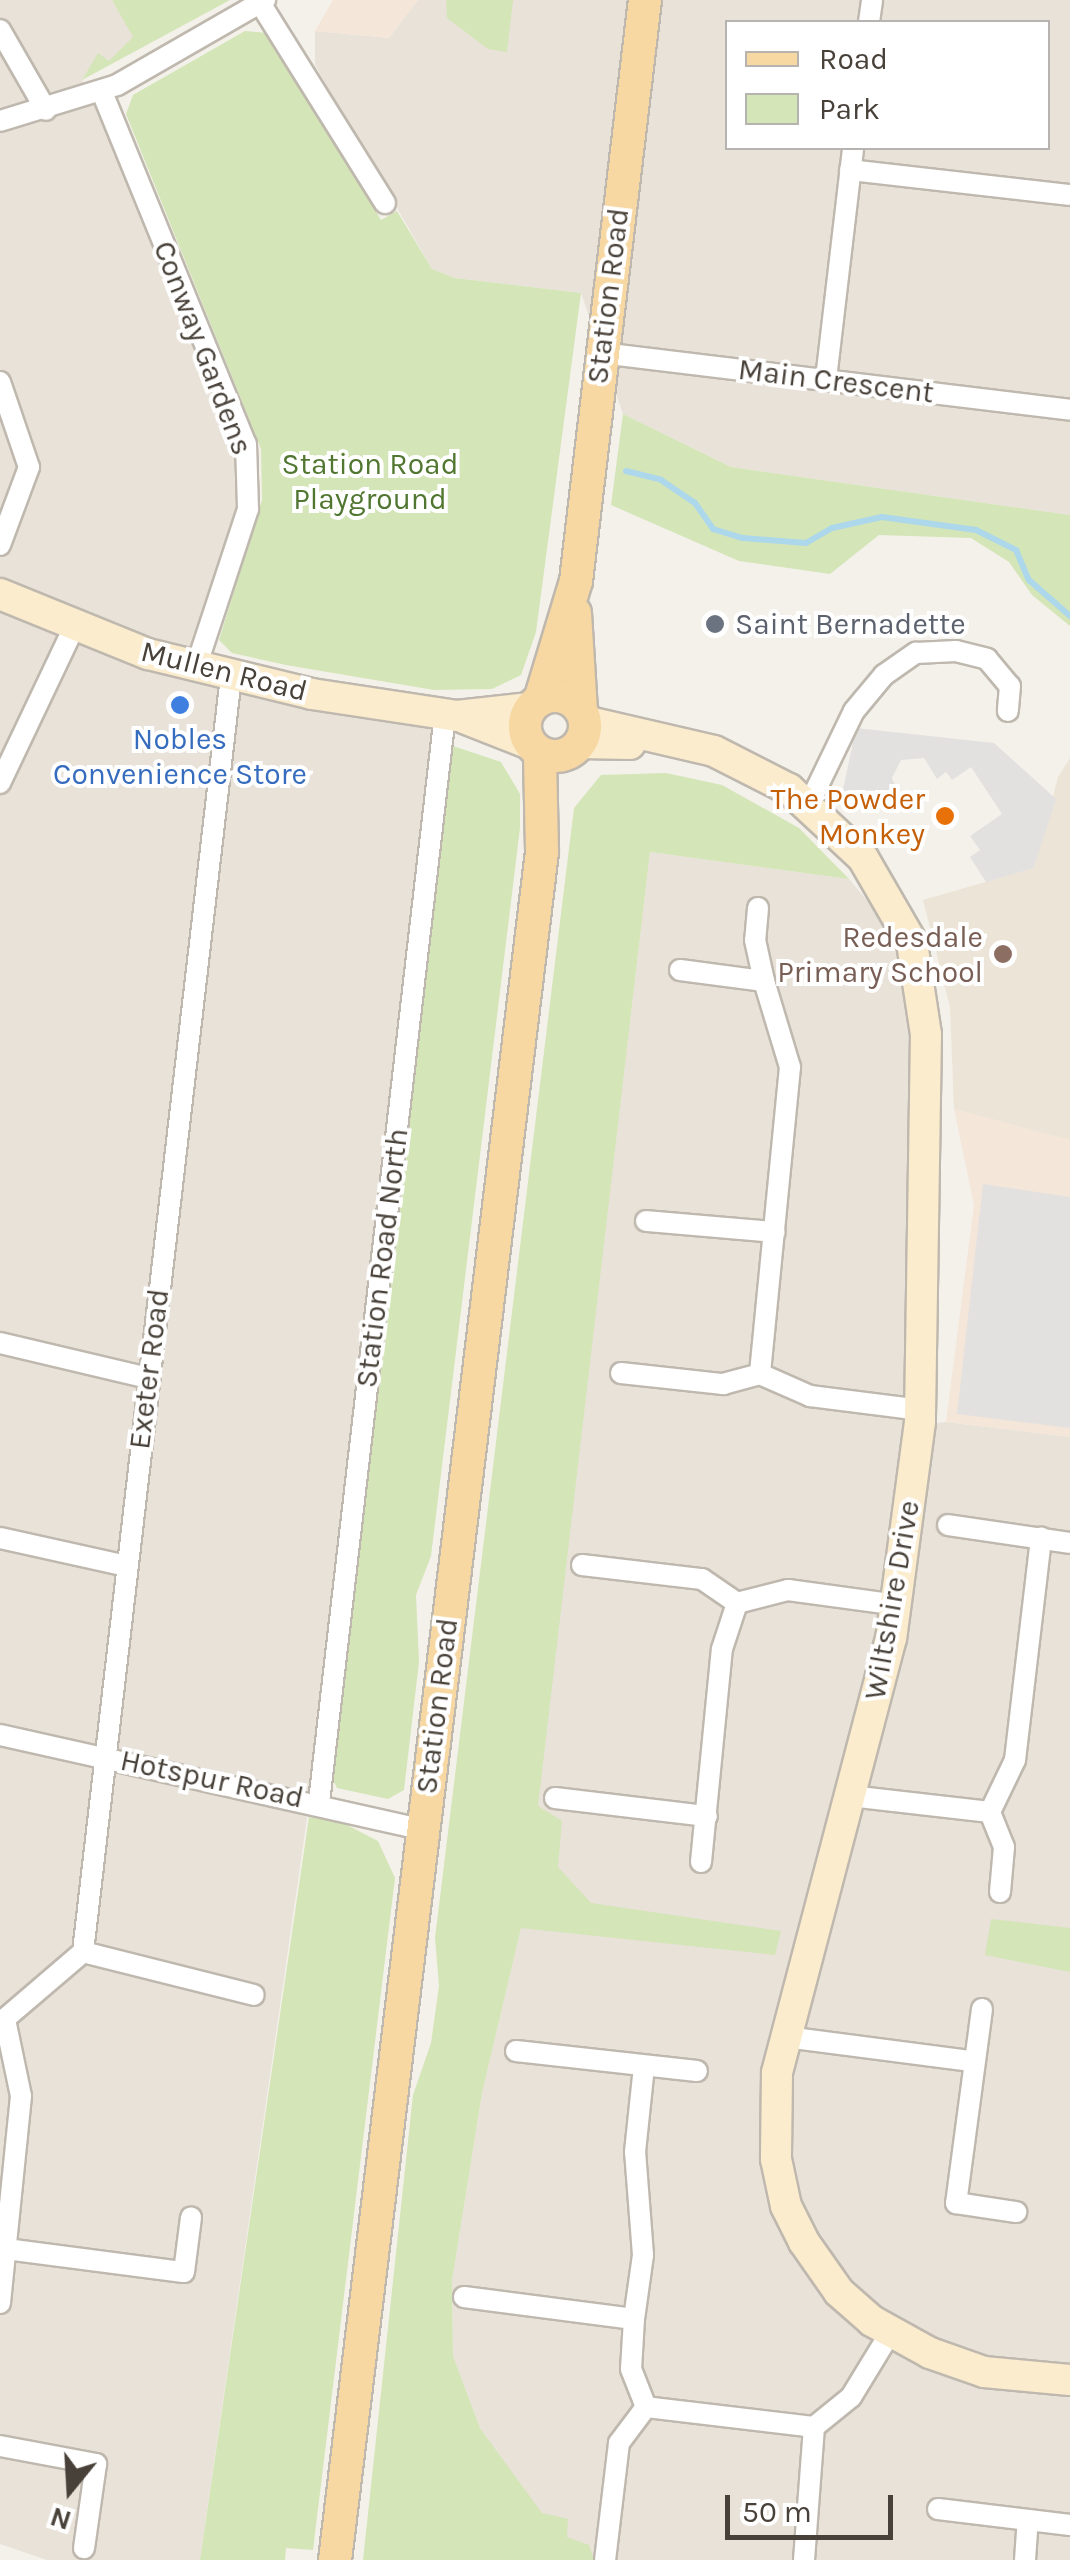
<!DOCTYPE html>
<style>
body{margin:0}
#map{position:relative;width:1070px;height:2560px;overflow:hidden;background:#f4f1eb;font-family:Karla,sans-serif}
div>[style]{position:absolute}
.residential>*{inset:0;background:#e8e2d9}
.commercial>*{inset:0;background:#f4e6d8}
.education>*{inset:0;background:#ece4d6}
.green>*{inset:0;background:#d4e5b7}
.parking>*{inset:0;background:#e3e1df}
.stream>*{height:6px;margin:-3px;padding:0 3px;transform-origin:3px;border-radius:3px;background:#add7eb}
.roads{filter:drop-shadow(2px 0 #bfb8ae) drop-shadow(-2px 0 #bfb8ae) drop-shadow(0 2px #bfb8ae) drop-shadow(0 -2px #bfb8ae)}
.street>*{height:20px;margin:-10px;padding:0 10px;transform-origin:10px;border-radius:10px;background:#fff}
.secondary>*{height:30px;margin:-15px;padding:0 15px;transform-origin:15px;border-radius:15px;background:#fbecce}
.primary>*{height:32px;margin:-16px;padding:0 16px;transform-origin:16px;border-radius:16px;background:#f7d7a2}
.primary>.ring{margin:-16px;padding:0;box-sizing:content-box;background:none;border:32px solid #f7d7a2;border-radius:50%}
.dots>*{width:28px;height:28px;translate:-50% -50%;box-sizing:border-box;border:5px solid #fff;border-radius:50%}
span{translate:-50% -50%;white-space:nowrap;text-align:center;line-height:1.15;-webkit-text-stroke:8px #fff;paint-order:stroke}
.street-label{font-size:30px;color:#484139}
.park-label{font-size:30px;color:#507630}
.worship-label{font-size:30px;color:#5b616d}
.left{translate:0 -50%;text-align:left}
.shop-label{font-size:30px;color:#366cbe}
.food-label{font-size:30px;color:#c56008}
.right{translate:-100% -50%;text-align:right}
.education-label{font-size:30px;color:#785e54}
.legend{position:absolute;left:725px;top:20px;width:325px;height:130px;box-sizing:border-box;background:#fff;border:2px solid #b6b3b0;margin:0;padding:12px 18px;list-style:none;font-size:30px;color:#484139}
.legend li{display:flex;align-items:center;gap:20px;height:50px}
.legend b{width:50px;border:2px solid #b6b3b0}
.north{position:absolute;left:20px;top:2440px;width:100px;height:100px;-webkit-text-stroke:8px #fff;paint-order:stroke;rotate:198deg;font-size:28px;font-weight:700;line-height:40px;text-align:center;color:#484139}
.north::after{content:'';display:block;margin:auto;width:35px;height:45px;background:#484139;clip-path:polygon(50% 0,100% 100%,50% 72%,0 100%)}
.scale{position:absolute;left:725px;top:2495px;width:168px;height:45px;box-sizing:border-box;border:5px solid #484139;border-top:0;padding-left:12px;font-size:30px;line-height:35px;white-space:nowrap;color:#484139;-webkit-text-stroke:8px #fff;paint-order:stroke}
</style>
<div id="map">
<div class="residential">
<div style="clip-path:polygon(0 0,112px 0,134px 37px,109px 62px,98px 54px,82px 80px,141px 204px,236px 444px,249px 496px,186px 680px,447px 733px,329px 1666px,200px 2560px,47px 2560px,0 2544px)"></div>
<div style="clip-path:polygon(evenodd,418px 0,1070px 0,1070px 515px,731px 467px,623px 414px,581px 293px,455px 278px,432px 269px,315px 65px,315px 31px,389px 38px,418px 0,728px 22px,1048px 22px,1048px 148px,728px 148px,728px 22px)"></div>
<div style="clip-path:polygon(650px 852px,849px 879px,890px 928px,905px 976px,914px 1043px,916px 1426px,946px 1422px,1070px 1437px,1070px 2560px,575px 2560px,480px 2428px,453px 2356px,452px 2281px,482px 2093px,521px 1927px,537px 1806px)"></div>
</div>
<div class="commercial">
<div style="clip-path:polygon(333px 0,418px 0,389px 38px,315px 31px)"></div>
<div style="clip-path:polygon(954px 1109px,1070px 1140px,1070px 1437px,946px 1422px,974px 1205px)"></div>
</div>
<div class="education">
<div style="clip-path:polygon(1070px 758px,1070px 1140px,954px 1109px,950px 1007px,923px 900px,1034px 868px,1058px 777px)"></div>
</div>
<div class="green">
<div style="clip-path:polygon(112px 0,230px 0,82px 80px,98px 53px,109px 61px,133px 37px)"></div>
<div style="clip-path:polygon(446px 0,513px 0,507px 52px,488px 49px,447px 18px)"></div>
<div style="clip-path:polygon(245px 31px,267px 33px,381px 220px,397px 211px,432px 269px,455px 278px,581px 293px,536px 632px,521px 675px,492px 689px,434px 690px,286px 665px,232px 653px,219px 640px,262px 500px,261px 449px,126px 114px,133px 95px)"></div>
<div style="clip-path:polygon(623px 414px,731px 467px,1070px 515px,1070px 626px,1032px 595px,1009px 562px,971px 538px,879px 535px,830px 574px,739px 561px,611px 505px)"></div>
<div style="clip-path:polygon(453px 746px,501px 762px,520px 794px,520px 828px,431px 1556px,416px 1595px,419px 1662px,404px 1790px,388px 1799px,337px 1788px,330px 1774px)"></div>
<div style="clip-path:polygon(666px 773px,722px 785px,799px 828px,849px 879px,650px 852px,538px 1806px,562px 1821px,558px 1867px,591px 1903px,781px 1931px,775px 1955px,521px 1928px,482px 2093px,452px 2281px,453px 2356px,480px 2428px,542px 2513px,568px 2519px,567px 2537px,589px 2545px,594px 2560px,363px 2560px,413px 2095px,431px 2043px,439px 1986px,435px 1938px,574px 808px,601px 775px)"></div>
<div style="clip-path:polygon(309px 1817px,343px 1823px,378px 1841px,395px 1878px,313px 2550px,286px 2548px,285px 2560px,200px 2560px)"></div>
<div style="clip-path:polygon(991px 1919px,1070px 1928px,1070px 1972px,985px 1955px)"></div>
</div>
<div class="parking">
<div style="clip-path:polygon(856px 728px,994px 743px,1056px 799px,1034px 868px,986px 882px,970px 857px,980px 850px,970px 836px,1002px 814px,971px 767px,952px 780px,946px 772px,937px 779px,924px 758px,901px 760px,892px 778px,899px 795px,885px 804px,841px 799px)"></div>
<div style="clip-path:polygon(983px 1184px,1070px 1197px,1070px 1428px,957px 1414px)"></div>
</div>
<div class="stream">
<div style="left:626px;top:471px;width:36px;rotate:14deg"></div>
<div style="left:661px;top:480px;width:41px;rotate:34.1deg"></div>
<div style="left:695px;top:503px;width:32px;rotate:55deg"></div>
<div style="left:713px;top:529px;width:31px;rotate:17deg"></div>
<div style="left:743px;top:538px;width:63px;rotate:4.5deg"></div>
<div style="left:806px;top:543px;width:30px;rotate:-30deg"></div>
<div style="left:832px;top:528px;width:51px;rotate:-12.4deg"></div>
<div style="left:882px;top:517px;width:95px;rotate:7.9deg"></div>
<div style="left:976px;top:530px;width:45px;rotate:26.6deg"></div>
<div style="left:1016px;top:550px;width:33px;rotate:67deg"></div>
<div style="left:1029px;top:580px;width:55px;rotate:41.3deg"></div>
</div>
<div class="roads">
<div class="street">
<div style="left:260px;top:3px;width:236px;rotate:58deg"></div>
<div style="left:869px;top:22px;width:22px;rotate:-82deg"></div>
<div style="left:0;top:30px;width:92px;rotate:60.1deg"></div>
<div style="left:102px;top:92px;width:380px;rotate:67.8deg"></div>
<div style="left:246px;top:444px;width:65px;rotate:88.2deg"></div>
<div style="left:248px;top:509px;width:166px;rotate:108.2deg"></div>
<div style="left:0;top:121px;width:122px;rotate:-17.1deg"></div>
<div style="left:117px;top:85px;width:171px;rotate:-29.9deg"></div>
<div style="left:850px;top:170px;width:221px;rotate:6.5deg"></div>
<div style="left:601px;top:353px;width:472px;rotate:6.9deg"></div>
<div style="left:826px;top:379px;width:233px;rotate:-83.3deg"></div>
<div style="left:0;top:382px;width:90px;rotate:71.2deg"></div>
<div style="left:29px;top:467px;width:83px;rotate:110.4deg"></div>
<div style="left:0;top:783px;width:173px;rotate:-64.6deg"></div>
<div style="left:809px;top:804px;width:103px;rotate:-64.2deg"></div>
<div style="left:854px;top:711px;width:47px;rotate:-50.2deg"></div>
<div style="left:884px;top:675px;width:39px;rotate:-35deg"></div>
<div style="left:916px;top:653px;width:40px;rotate:-2.9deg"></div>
<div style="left:956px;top:651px;width:32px;rotate:14deg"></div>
<div style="left:987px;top:659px;width:35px;rotate:50deg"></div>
<div style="left:1010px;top:686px;width:25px;rotate:95deg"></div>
<div style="left:758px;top:908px;width:32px;rotate:95deg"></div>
<div style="left:755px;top:940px;width:42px;rotate:77.6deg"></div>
<div style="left:680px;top:970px;width:85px;rotate:7.5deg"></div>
<div style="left:764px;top:981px;width:90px;rotate:73.2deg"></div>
<div style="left:790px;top:1067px;width:308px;rotate:95.6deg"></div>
<div style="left:646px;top:1221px;width:129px;rotate:4.9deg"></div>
<div style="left:0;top:1343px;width:152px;rotate:13.3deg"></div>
<div style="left:621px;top:1373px;width:103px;rotate:6.2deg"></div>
<div style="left:723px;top:1384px;width:38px;rotate:-15deg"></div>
<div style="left:760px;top:1374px;width:55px;rotate:23.7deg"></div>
<div style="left:810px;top:1396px;width:112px;rotate:7.2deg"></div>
<div style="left:948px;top:1525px;width:123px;rotate:8.4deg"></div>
<div style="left:0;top:1538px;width:129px;rotate:12.5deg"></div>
<div style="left:582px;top:1565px;width:121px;rotate:6.7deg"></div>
<div style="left:702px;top:1579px;width:42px;rotate:34.4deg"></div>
<div style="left:737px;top:1603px;width:53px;rotate:-14.3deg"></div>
<div style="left:788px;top:1590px;width:110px;rotate:7.8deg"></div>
<div style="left:0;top:1735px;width:432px;rotate:12.6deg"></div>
<div style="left:850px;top:1796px;width:141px;rotate:6.5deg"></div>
<div style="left:555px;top:1798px;width:153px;rotate:6.8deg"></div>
<div style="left:319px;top:1802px;width:1095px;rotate:-83.39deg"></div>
<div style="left:701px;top:1862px;width:214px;rotate:-84.4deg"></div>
<div style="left:722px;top:1649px;width:48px;rotate:-71.9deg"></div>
<div style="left:1000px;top:1892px;width:45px;rotate:-84.9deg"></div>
<div style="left:1004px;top:1847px;width:38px;rotate:-112deg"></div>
<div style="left:990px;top:1812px;width:58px;rotate:-64.3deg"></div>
<div style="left:1015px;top:1760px;width:224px;rotate:-83.3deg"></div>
<div style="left:83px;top:1952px;width:176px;rotate:14.1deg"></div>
<div style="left:982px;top:2009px;width:196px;rotate:97.6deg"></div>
<div style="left:956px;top:2203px;width:61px;rotate:8.5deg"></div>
<div style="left:0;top:2023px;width:109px;rotate:-40.5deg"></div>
<div style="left:83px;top:1952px;width:1285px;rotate:-83.38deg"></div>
<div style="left:786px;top:2037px;width:187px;rotate:7.4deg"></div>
<div style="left:516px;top:2051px;width:182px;rotate:6.3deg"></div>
<div style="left:6px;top:2249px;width:179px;rotate:7.4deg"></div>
<div style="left:184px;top:2272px;width:55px;rotate:-82.7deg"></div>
<div style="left:464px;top:2297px;width:171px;rotate:7.4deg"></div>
<div style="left:634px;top:2319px;width:50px;rotate:93.4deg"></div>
<div style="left:631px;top:2369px;width:41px;rotate:68.5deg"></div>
<div style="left:646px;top:2407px;width:45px;rotate:126.9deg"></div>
<div style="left:619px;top:2443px;width:118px;rotate:96.8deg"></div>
<div style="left:0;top:2303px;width:208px;rotate:-84.2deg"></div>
<div style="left:21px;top:2096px;width:74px;rotate:-101.8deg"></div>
<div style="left:634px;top:2319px;width:65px;rotate:-82deg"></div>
<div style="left:643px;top:2255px;width:103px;rotate:-94.4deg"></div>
<div style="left:635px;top:2152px;width:86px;rotate:-84deg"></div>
<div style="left:646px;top:2407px;width:169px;rotate:6.8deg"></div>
<div style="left:0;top:2446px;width:98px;rotate:10.6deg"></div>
<div style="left:96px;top:2464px;width:85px;rotate:98.1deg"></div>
<div style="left:938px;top:2509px;width:133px;rotate:6.9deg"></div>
<div style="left:804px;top:2560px;width:133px;rotate:-85.7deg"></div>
<div style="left:814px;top:2427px;width:48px;rotate:-39deg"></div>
<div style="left:851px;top:2397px;width:75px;rotate:-58.6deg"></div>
<div style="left:1025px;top:2560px;width:39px;rotate:-86deg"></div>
</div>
<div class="secondary">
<div style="left:0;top:594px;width:160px;rotate:22.1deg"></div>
<div style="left:148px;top:654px;width:169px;rotate:13.7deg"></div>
<div style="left:312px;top:694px;width:147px;rotate:8.6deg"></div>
<div style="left:457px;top:716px;width:73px;rotate:-6.3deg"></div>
<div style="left:464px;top:718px;width:71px;rotate:21.5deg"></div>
<div style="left:585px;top:721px;width:132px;rotate:13.1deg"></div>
<div style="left:714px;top:751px;width:84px;rotate:26.9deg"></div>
<div style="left:789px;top:789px;width:101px;rotate:43deg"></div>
<div style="left:863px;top:858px;width:98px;rotate:60deg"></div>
<div style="left:912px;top:943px;width:92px;rotate:81.3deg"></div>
<div style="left:926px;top:1034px;width:388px;rotate:90.9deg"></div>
<div style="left:920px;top:1422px;width:218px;rotate:97.6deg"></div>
<div style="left:891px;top:1638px;width:450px;rotate:104.7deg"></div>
<div style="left:777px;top:2073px;width:86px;rotate:90.7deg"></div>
<div style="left:776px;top:2159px;width:48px;rotate:78deg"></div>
<div style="left:786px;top:2206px;width:40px;rotate:63.4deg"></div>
<div style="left:804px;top:2242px;width:61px;rotate:55deg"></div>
<div style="left:839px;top:2292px;width:44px;rotate:41.3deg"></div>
<div style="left:872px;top:2321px;width:66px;rotate:28.9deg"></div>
<div style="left:930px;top:2353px;width:57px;rotate:19.4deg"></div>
<div style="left:984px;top:2372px;width:86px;rotate:5.3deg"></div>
<div style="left:581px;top:743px;width:49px;rotate:1.2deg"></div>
</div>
<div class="primary">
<div style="left:575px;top:613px;width:97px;rotate:86.5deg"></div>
<div class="ring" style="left:525px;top:696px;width:28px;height:28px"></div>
<div style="left:540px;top:700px;width:124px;rotate:-73.2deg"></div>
<div style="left:576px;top:581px;width:585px;rotate:-83.23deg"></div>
<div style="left:335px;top:2560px;width:1721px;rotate:-83.09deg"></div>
<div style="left:542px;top:851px;width:98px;rotate:-91.2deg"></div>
</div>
</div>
<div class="dots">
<div style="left:715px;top:624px;background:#6b7280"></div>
<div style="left:180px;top:705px;background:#3f7fe0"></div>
<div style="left:945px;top:816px;background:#e8710a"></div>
<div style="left:1003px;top:954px;background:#8d6e63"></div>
</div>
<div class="street-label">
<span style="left:608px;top:296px;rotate:-83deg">Station Road</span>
<span style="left:203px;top:348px;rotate:69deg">Conway Gardens</span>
<span style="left:836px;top:381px;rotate:7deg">Main Crescent</span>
<span style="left:224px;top:671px;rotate:14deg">Mullen Road</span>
<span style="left:382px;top:1258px;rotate:-83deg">Station Road North</span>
<span style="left:149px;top:1369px;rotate:-83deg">Exeter Road</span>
<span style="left:892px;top:1600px;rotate:-80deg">Wiltshire Drive</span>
<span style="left:437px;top:1706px;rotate:-83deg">Station Road</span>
<span style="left:212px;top:1779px;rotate:12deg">Hotspur Road</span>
</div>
<div class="park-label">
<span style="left:370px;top:481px">Station Road<br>Playground</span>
</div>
<div class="worship-label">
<span class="left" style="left:735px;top:624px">Saint Bernadette</span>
</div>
<div class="shop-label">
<span style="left:180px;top:756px">Nobles<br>Convenience Store</span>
</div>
<div class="food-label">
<span class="right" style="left:925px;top:816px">The Powder<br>Monkey</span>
</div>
<div class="education-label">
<span class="right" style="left:983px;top:954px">Redesdale<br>Primary School</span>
</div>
<ul class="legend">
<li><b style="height:12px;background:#f7d7a2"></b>Road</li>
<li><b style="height:28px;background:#d4e5b7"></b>Park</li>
</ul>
<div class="north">N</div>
<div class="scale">50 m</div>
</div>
